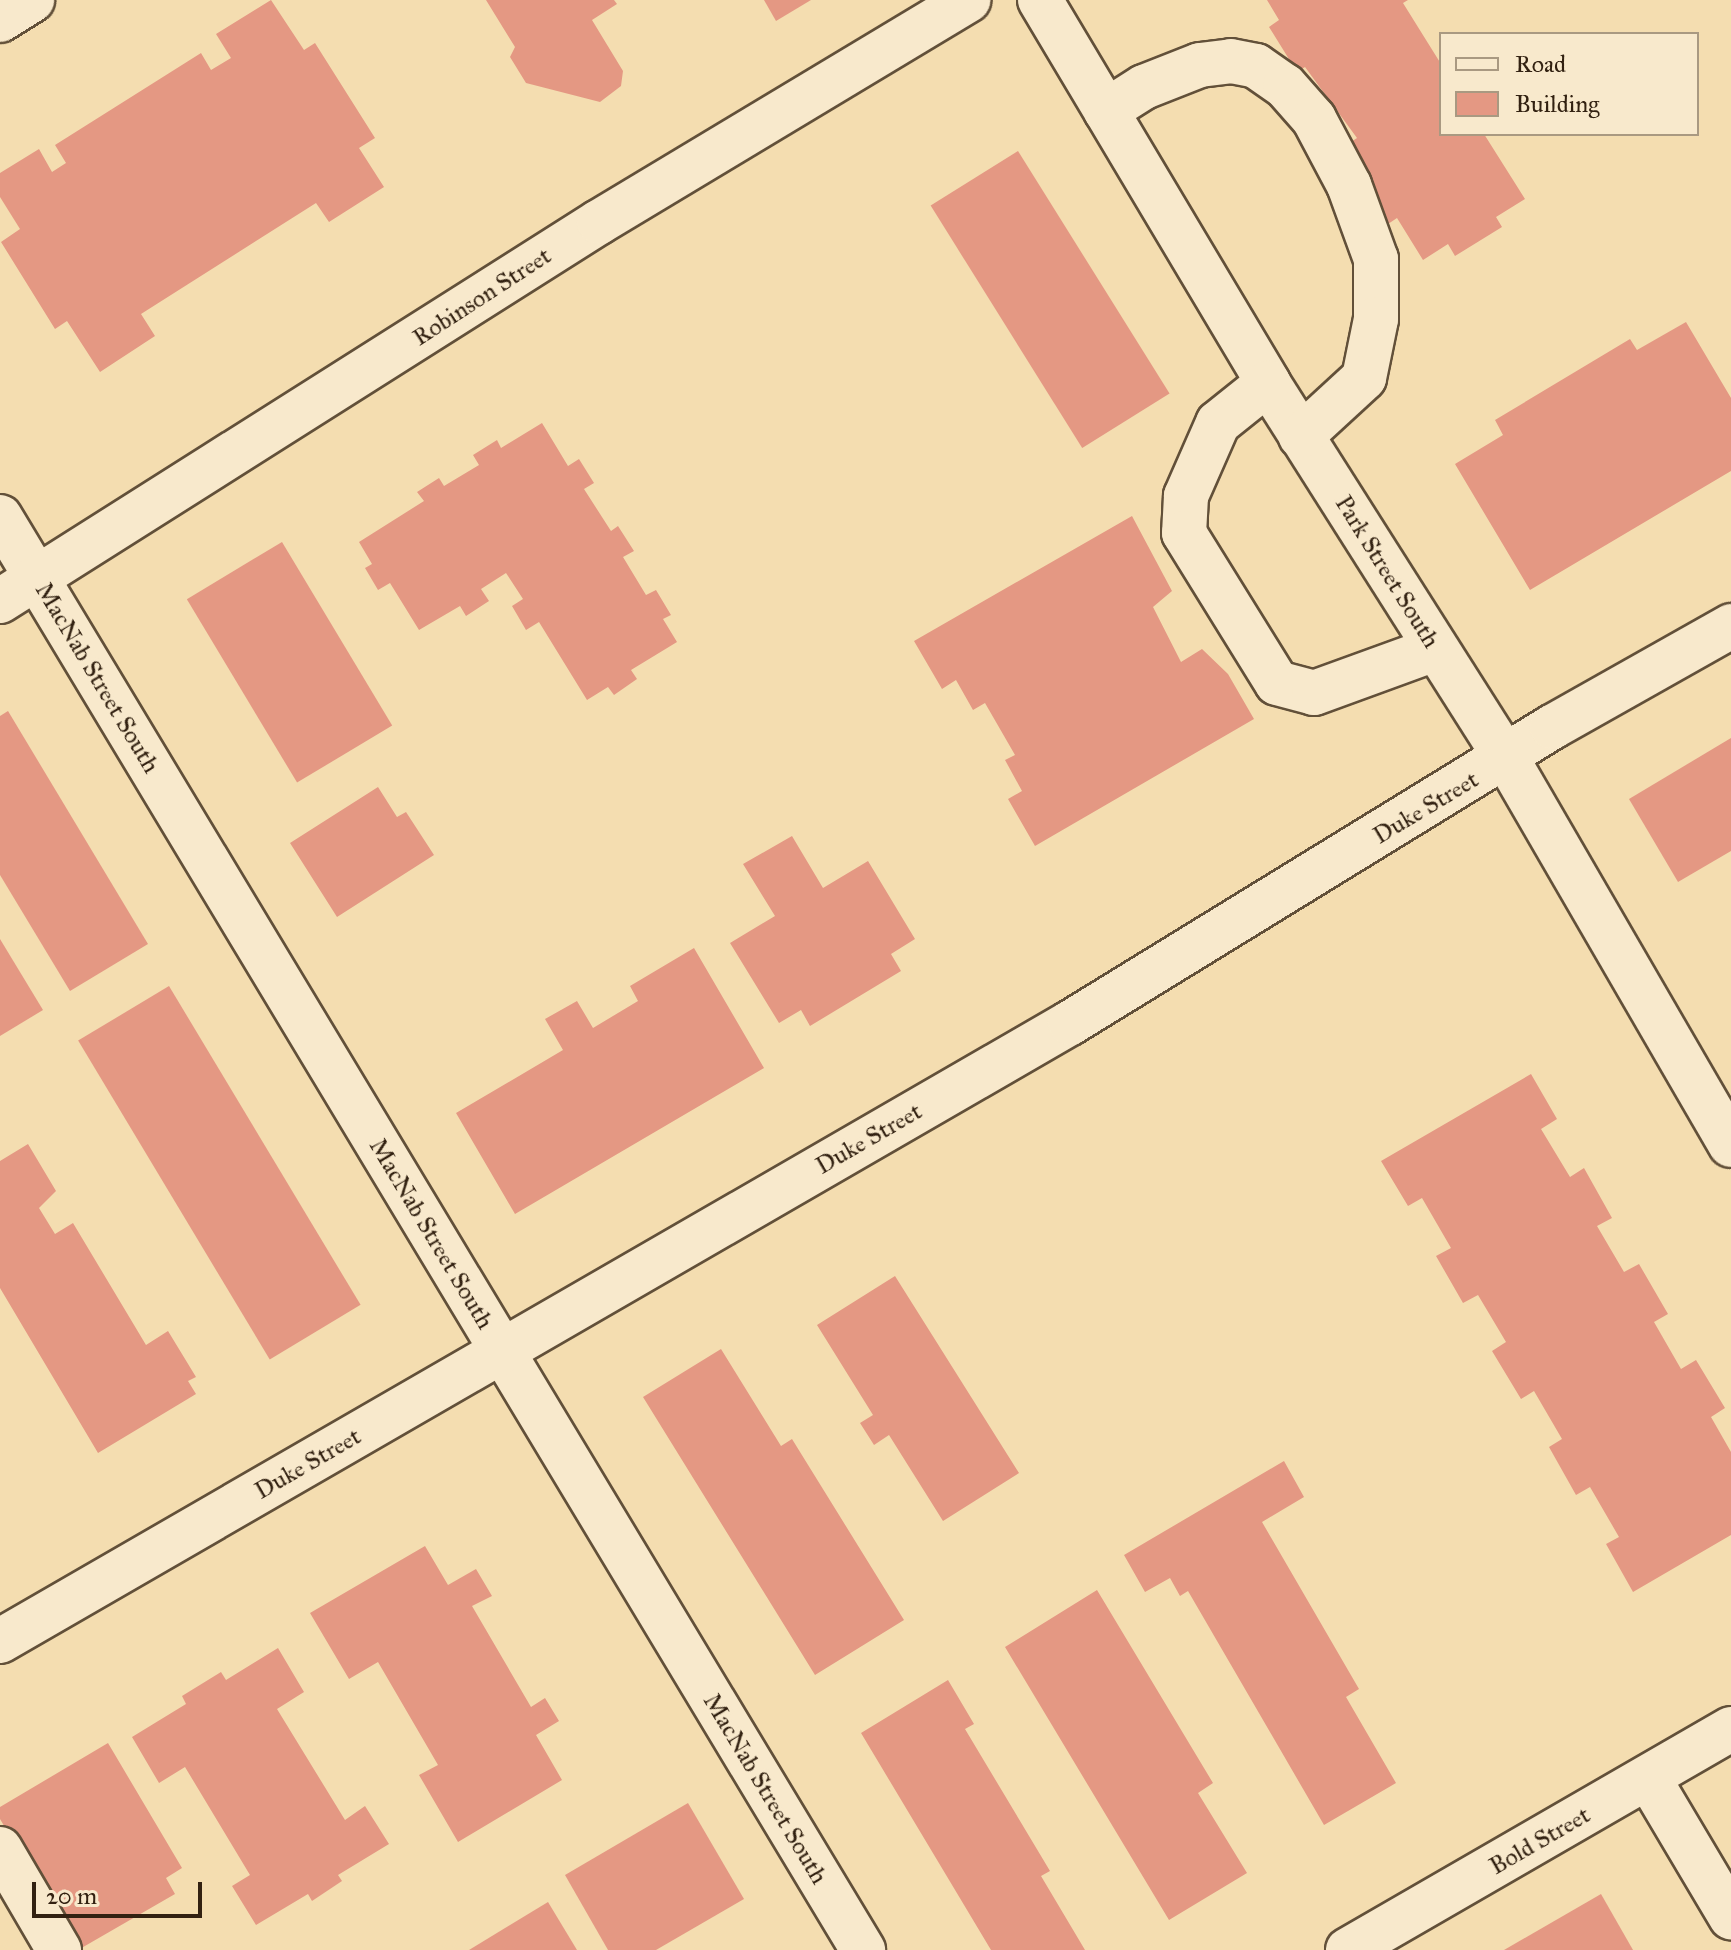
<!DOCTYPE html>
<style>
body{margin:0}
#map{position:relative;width:1731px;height:1950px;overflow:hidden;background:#f4ddb0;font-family:"IM FELL Great Primer",serif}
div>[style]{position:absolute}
.building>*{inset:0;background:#e49883;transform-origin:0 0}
.roads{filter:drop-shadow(2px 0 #625039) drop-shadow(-2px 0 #625039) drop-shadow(0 2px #625039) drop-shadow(0 -2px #625039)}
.minor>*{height:44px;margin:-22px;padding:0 22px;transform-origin:22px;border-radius:22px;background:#f8e9cc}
span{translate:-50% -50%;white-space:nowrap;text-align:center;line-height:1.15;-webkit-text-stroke:6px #f8e9cc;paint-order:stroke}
.street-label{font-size:24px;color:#322111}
.legend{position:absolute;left:1439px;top:32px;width:260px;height:104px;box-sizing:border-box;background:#f8e9cc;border:2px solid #a99981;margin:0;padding:10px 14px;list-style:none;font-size:24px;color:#322111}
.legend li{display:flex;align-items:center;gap:16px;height:40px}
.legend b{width:40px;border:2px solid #a99981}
.scale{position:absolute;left:32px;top:1882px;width:170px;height:36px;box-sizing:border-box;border:4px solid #322111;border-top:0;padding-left:10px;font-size:24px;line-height:28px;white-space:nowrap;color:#322111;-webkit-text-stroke:6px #f8e9cc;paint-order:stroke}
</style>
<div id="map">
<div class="building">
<div style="clip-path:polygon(271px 0,304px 50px,315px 43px,375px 138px,359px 148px,384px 187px,329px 222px,316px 203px,141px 314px,155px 336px,100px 372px,67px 321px,55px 329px,1px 242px,20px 229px,0 197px,0 173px,39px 149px,52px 172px,66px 163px,55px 145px,201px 53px,211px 70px,231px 58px,216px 34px)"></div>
<div style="clip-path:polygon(486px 0,614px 0,617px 4px,592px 20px,623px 71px,621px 86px,600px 102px,526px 83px,510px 57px,515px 47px)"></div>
<div style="clip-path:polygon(764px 0,811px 0,776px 21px)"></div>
<div style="clip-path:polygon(1267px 0,1408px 0,1403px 3px,1441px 64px,1441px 134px,1484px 134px,1525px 199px,1496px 217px,1502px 227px,1455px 256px,1448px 244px,1423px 260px,1397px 218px,1388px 224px,1361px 180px,1371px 174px,1351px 142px,1357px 138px,1305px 67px,1297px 72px,1269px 27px,1279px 20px)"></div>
<div style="left:1018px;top:151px;width:286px;height:103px;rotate:58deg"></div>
<div style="clip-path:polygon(1686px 322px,1731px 398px,1731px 471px,1530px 590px,1455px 464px,1503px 435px,1495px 420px,1630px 339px,1637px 350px)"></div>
<div style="clip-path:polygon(542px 423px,568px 466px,579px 459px,594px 483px,584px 489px,611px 531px,618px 526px,634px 551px,623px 557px,646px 595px,656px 590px,671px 615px,663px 619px,677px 642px,631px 670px,637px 679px,614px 695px,608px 687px,587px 700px,539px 622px,526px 630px,512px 606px,523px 599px,506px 573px,481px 589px,489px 601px,466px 616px,460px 606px,419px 630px,390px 583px,378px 590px,365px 568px,372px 564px,359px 542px,424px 501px,417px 492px,439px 478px,444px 486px,479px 465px,473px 455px,497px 440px,501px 448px)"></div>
<div style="clip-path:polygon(1132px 516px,1172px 591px,1153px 607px,1181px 662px,1202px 649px,1228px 674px,1254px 719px,1035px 846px,1008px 799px,1022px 791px,1005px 760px,1015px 755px,985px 703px,973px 710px,956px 680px,942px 689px,914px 641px)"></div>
<div style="left:282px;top:542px;width:214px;height:111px;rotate:59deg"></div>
<div style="clip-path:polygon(8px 711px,148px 944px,70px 991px,0 875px,0 716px)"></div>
<div style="clip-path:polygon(1731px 738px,1731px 851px,1678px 882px,1629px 799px)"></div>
<div style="clip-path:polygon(378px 787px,397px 817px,406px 812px,434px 855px,337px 917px,290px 843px)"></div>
<div style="clip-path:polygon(792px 836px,823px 888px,868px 861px,915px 939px,891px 954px,901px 971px,810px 1026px,801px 1010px,779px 1023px,730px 943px,775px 916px,743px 864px)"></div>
<div style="clip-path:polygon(0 939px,43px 1010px,0 1036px)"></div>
<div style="clip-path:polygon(694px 948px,764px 1068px,515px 1214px,456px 1113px,563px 1050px,545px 1019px,577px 1001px,593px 1028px,638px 1001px,630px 986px)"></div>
<div style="left:169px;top:986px;width:372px;height:106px;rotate:59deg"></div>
<div style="clip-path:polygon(1531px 1074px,1557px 1119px,1541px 1129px,1570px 1177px,1584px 1168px,1612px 1218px,1597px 1226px,1624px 1272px,1639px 1264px,1668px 1314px,1654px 1322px,1681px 1369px,1696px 1360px,1725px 1408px,1711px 1417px,1731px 1452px,1731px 1535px,1633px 1592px,1606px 1544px,1619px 1537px,1590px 1487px,1576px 1495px,1549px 1447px,1562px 1439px,1534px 1391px,1521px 1399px,1492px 1351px,1506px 1342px,1478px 1295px,1463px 1303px,1436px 1256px,1451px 1248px,1422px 1198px,1408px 1206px,1381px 1161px)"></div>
<div style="clip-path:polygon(28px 1144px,56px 1191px,39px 1208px,55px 1234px,73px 1223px,146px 1345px,168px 1331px,196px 1377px,188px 1381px,196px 1394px,98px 1453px,0 1288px,0 1161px)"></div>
<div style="clip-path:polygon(895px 1276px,1019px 1473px,943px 1521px,889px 1435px,874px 1445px,860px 1423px,873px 1415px,817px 1325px)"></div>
<div style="clip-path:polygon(721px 1349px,781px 1446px,792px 1439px,904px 1620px,815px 1675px,643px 1397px)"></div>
<div style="clip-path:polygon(1284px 1461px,1304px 1497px,1262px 1522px,1359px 1689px,1346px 1697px,1396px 1783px,1324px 1825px,1188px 1591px,1180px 1596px,1170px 1578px,1145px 1592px,1124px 1555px)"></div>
<div style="clip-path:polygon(425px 1546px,448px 1585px,476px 1569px,492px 1596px,472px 1606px,531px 1707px,545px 1698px,559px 1721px,536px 1735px,562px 1780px,458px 1842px,419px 1775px,438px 1765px,378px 1662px,349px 1679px,310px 1613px)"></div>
<div style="clip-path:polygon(1097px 1590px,1213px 1783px,1198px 1793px,1247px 1873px,1169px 1920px,1005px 1647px)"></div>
<div style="clip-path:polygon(278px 1648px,304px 1692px,277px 1709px,345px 1820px,365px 1806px,389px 1844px,338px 1875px,342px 1881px,312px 1901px,308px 1894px,256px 1925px,232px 1886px,250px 1875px,185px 1767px,159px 1783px,132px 1737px,186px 1704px,182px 1696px,221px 1672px,226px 1680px)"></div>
<div style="clip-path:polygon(948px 1680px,974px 1724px,965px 1729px,1050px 1871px,1041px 1876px,1085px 1950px,991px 1950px,861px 1733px)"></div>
<div style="clip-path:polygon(108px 1743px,182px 1868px,166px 1878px,175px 1894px,78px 1950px,0 1819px,0 1807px)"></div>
<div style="clip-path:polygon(688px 1803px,744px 1899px,656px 1950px,608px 1950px,565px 1875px)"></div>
<div style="clip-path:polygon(1601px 1894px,1633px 1950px,1504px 1950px)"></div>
<div style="clip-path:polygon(548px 1902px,577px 1950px,469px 1950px)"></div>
</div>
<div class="roads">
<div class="minor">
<div style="left:1040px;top:0;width:446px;rotate:59.2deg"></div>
<div style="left:1268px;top:383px;width:446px;rotate:57.6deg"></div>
<div style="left:1507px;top:759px;width:446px;rotate:59.9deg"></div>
<div style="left:0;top:20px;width:38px;rotate:-32deg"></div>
<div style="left:1106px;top:111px;width:45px;rotate:-32.3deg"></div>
<div style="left:1144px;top:87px;width:60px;rotate:-21.4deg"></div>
<div style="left:1200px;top:65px;width:31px;rotate:-7deg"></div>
<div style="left:1231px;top:61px;width:25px;rotate:11deg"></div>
<div style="left:1256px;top:66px;width:35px;rotate:35deg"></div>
<div style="left:1285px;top:86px;width:44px;rotate:48.7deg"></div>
<div style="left:1314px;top:119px;width:75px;rotate:62.1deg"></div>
<div style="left:1349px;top:185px;width:79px;rotate:70deg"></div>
<div style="left:1376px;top:259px;width:60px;rotate:90deg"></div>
<div style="left:1376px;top:319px;width:60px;rotate:101.5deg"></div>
<div style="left:1364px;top:378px;width:86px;rotate:137.4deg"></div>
<div style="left:1268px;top:383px;width:64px;rotate:141.3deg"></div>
<div style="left:1218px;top:423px;width:80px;rotate:113.7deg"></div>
<div style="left:1186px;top:496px;width:37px;rotate:93deg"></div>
<div style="left:1184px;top:533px;width:176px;rotate:58.2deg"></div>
<div style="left:1277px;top:683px;width:38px;rotate:15deg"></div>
<div style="left:1314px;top:693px;width:129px;rotate:-20deg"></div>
<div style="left:0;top:517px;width:1673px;rotate:58.94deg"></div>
<div style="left:0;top:601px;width:709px;rotate:-32.32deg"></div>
<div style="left:599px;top:222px;width:431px;rotate:-31deg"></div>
<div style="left:0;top:1641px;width:1236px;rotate:-30.01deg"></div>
<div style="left:1070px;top:1023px;width:566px;rotate:-31.55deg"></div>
<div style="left:1552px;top:727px;width:206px;rotate:-29.4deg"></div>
<div style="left:1649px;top:1779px;width:161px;rotate:59.3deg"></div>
<div style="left:0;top:1849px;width:117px;rotate:59.7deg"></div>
<div style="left:1348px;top:1950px;width:442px;rotate:-30deg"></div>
</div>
</div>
<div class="street-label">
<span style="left:482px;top:297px;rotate:-33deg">Robinson Street</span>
<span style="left:1387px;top:572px;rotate:58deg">Park Street South</span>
<span style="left:97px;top:678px;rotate:59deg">MacNab Street South</span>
<span style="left:1426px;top:808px;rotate:-31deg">Duke Street</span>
<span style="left:869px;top:1139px;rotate:-30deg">Duke Street</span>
<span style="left:431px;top:1234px;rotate:59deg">MacNab Street South</span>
<span style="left:308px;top:1464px;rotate:-30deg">Duke Street</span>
<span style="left:765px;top:1789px;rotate:59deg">MacNab Street South</span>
<span style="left:1540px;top:1841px;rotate:-30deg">Bold Street</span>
</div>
<ul class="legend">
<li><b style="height:10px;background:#f8e9cc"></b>Road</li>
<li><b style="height:22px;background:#e49883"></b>Building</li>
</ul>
<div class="scale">20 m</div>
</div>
